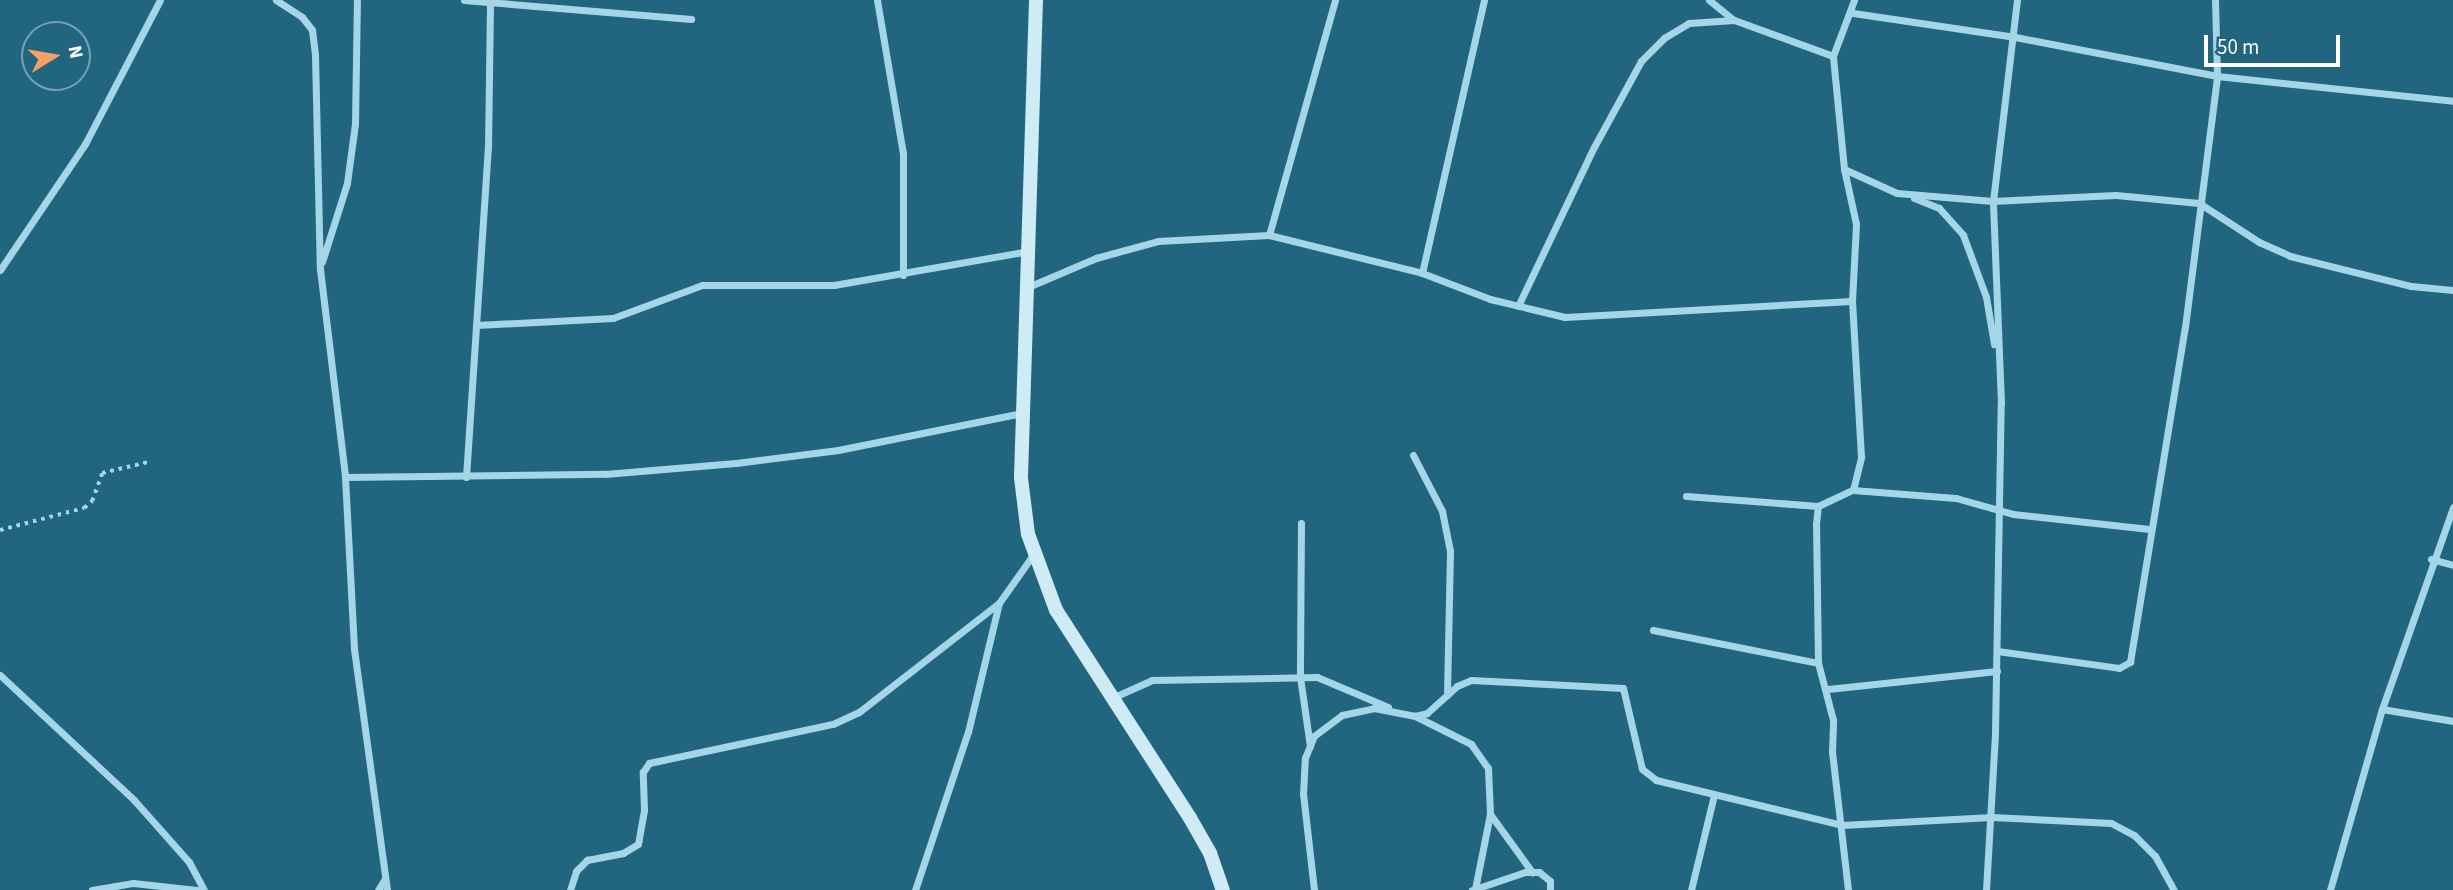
<!DOCTYPE html>
<style>
body{margin:0}
#map{position:relative;width:2453px;height:890px;overflow:hidden;background:#21657e;font-family:"Source Sans 3",sans-serif}
div>[style]{position:absolute}
.path>*{height:3.5px;margin-top:-1.75px;transform-origin:0;background:repeating-linear-gradient(90deg,#a5d6e7 0 3.5px,transparent 0 8.5px)}
.street>*{height:7px;margin:-3.5px;padding:0 3.5px;transform-origin:3.5px;border-radius:3.5px;background:#a5d6e7}
.secondary>*{height:14px;margin:-7px;padding:0 7px;transform-origin:7px;border-radius:7px;background:#cfebf6}
span{translate:-50% -50%;white-space:nowrap;text-align:center;line-height:1.15;-webkit-text-stroke:7px #21657e;paint-order:stroke}
.north{position:absolute;left:21px;top:21px;width:70px;height:70px;box-sizing:border-box;background:#21657e;border:2px solid #7aa3b2;border-radius:50%;rotate:79deg;font-size:19px;font-weight:700;line-height:28px;text-align:center;color:#fff}
.north::after{content:'';display:block;margin:auto;width:24px;height:32px;background:#f4a166;clip-path:polygon(50% 0,100% 100%,50% 72%,0 100%)}
.scale{position:absolute;left:2204px;top:35px;width:136px;height:32px;box-sizing:border-box;border:4px solid #fff;border-top:0;padding-left:9px;font-size:21px;line-height:24px;white-space:nowrap;color:#fff;-webkit-text-stroke:5px #21657e;paint-order:stroke}
</style>
<div id="map">
<div class="path">
<div style="left:0;top:530px;width:87px;rotate:-14.7deg"></div>
<div style="left:84px;top:508px;width:11px;rotate:-41deg"></div>
<div style="left:92px;top:501px;width:30px;rotate:-70deg"></div>
<div style="left:102px;top:473px;width:47px;rotate:-13.4deg"></div>
</div>
<div class="street">
<div style="left:276px;top:0;width:31px;rotate:33deg"></div>
<div style="left:302px;top:17px;width:16px;rotate:52deg"></div>
<div style="left:312px;top:30px;width:25px;rotate:83deg"></div>
<div style="left:315px;top:55px;width:214px;rotate:88.7deg"></div>
<div style="left:320px;top:269px;width:209px;rotate:83.1deg"></div>
<div style="left:345px;top:477px;width:172px;rotate:87deg"></div>
<div style="left:354px;top:649px;width:243px;rotate:82.2deg"></div>
<div style="left:464px;top:0;width:228px;rotate:4.8deg"></div>
<div style="left:877px;top:0;width:155px;rotate:80.4deg"></div>
<div style="left:903px;top:153px;width:122px;rotate:90deg"></div>
<div style="left:1709px;top:0;width:32px;rotate:39deg"></div>
<div style="left:1734px;top:20px;width:105px;rotate:20deg"></div>
<div style="left:1853px;top:13px;width:164px;rotate:8.4deg"></div>
<div style="left:2015px;top:37px;width:206px;rotate:10.9deg"></div>
<div style="left:2217px;top:76px;width:237px;rotate:6deg"></div>
<div style="left:1844px;top:169px;width:58px;rotate:24.4deg"></div>
<div style="left:1897px;top:193px;width:96px;rotate:4.8deg"></div>
<div style="left:1993px;top:201px;width:123px;rotate:-2.8deg"></div>
<div style="left:2116px;top:195px;width:83px;rotate:5.5deg"></div>
<div style="left:2199px;top:203px;width:72px;rotate:33deg"></div>
<div style="left:2259px;top:242px;width:34px;rotate:24deg"></div>
<div style="left:2290px;top:256px;width:125px;rotate:13.9deg"></div>
<div style="left:2411px;top:286px;width:42px;rotate:5.4deg"></div>
<div style="left:1914px;top:198px;width:27px;rotate:22deg"></div>
<div style="left:1939px;top:208px;width:36px;rotate:48deg"></div>
<div style="left:1963px;top:235px;width:66px;rotate:69.6deg"></div>
<div style="left:1986px;top:297px;width:48px;rotate:80.3deg"></div>
<div style="left:1269px;top:235px;width:244px;rotate:-74.3deg"></div>
<div style="left:322px;top:262px;width:83px;rotate:-72.4deg"></div>
<div style="left:347px;top:183px;width:60px;rotate:-82.3deg"></div>
<div style="left:355px;top:124px;width:124px;rotate:-89.1deg"></div>
<div style="left:0;top:270px;width:152px;rotate:-56deg"></div>
<div style="left:85px;top:144px;width:162px;rotate:-62.5deg"></div>
<div style="left:1422px;top:273px;width:280px;rotate:-77.2deg"></div>
<div style="left:1028px;top:287px;width:74px;rotate:-23.1deg"></div>
<div style="left:1096px;top:258px;width:64px;rotate:-15.3deg"></div>
<div style="left:1158px;top:241px;width:111px;rotate:-3.1deg"></div>
<div style="left:1269px;top:235px;width:158px;rotate:13.9deg"></div>
<div style="left:1422px;top:273px;width:73px;rotate:20.9deg"></div>
<div style="left:1490px;top:299px;width:77px;rotate:13.5deg"></div>
<div style="left:1565px;top:317px;width:287px;rotate:-3.2deg"></div>
<div style="left:1518px;top:306px;width:176px;rotate:-64.5deg"></div>
<div style="left:1594px;top:147px;width:98px;rotate:-61.3deg"></div>
<div style="left:1641px;top:61px;width:33px;rotate:-45deg"></div>
<div style="left:1664px;top:38px;width:29px;rotate:-31deg"></div>
<div style="left:1689px;top:23px;width:45px;rotate:-3.8deg"></div>
<div style="left:476px;top:325px;width:137px;rotate:-2.9deg"></div>
<div style="left:613px;top:318px;width:95px;rotate:-20.3deg"></div>
<div style="left:702px;top:285px;width:132px"></div>
<div style="left:834px;top:285px;width:198px;rotate:-9.9deg"></div>
<div style="left:1413px;top:455px;width:63px;rotate:62.6deg"></div>
<div style="left:1442px;top:511px;width:41px;rotate:78.7deg"></div>
<div style="left:1450px;top:551px;width:144px;rotate:91.2deg"></div>
<div style="left:345px;top:477px;width:260px;rotate:-0.7deg"></div>
<div style="left:605px;top:474px;width:131px;rotate:-4.8deg"></div>
<div style="left:736px;top:463px;width:103px;rotate:-7.3deg"></div>
<div style="left:838px;top:450px;width:188px;rotate:-11.4deg"></div>
<div style="left:466px;top:477px;width:330px;rotate:-86.2deg"></div>
<div style="left:488px;top:148px;width:148px;rotate:-89.2deg"></div>
<div style="left:1853px;top:490px;width:103px;rotate:4.4deg"></div>
<div style="left:1956px;top:498px;width:59px;rotate:15.7deg"></div>
<div style="left:2013px;top:514px;width:137px;rotate:6.3deg"></div>
<div style="left:1686px;top:496px;width:132px;rotate:4.3deg"></div>
<div style="left:1301px;top:523px;width:154px;rotate:90.4deg"></div>
<div style="left:1300px;top:677px;width:70px;rotate:81.8deg"></div>
<div style="left:2431px;top:559px;width:23px;rotate:15deg"></div>
<div style="left:1653px;top:630px;width:168px;rotate:11.3deg"></div>
<div style="left:1997px;top:651px;width:123px;rotate:7.9deg"></div>
<div style="left:2119px;top:668px;width:13px;rotate:-29deg"></div>
<div style="left:2130px;top:662px;width:339px;rotate:-80.7deg"></div>
<div style="left:2185px;top:327px;width:253px;rotate:-82.7deg"></div>
<div style="left:2217px;top:76px;width:76px;rotate:-91.5deg"></div>
<div style="left:0;top:675px;width:183px;rotate:43deg"></div>
<div style="left:134px;top:800px;width:83px;rotate:48.4deg"></div>
<div style="left:189px;top:862px;width:32px;rotate:62deg"></div>
<div style="left:1828px;top:689px;width:170px;rotate:-6.1deg"></div>
<div style="left:1112px;top:698px;width:44px;rotate:-24.2deg"></div>
<div style="left:1152px;top:680px;width:165px;rotate:-1deg"></div>
<div style="left:1317px;top:677px;width:77px;rotate:22.9deg"></div>
<div style="left:2382px;top:709px;width:72px;rotate:9.6deg"></div>
<div style="left:1415px;top:716px;width:12px;rotate:-14deg"></div>
<div style="left:1427px;top:713px;width:40px;rotate:-42deg"></div>
<div style="left:1457px;top:686px;width:15px;rotate:-23deg"></div>
<div style="left:1471px;top:680px;width:152px;rotate:3deg"></div>
<div style="left:1623px;top:688px;width:83px;rotate:76.8deg"></div>
<div style="left:1642px;top:769px;width:18px;rotate:38deg"></div>
<div style="left:1656px;top:780px;width:191px;rotate:13.6deg"></div>
<div style="left:1842px;top:825px;width:150px;rotate:-3.1deg"></div>
<div style="left:1992px;top:817px;width:119px;rotate:2.9deg"></div>
<div style="left:2111px;top:823px;width:26px;rotate:28deg"></div>
<div style="left:2134px;top:835px;width:30px;rotate:45deg"></div>
<div style="left:2155px;top:856px;width:39px;rotate:61deg"></div>
<div style="left:1475px;top:889px;width:76px;rotate:-78.7deg"></div>
<div style="left:92px;top:890px;width:42px;rotate:-9.7deg"></div>
<div style="left:133px;top:883px;width:64px;rotate:6.2deg"></div>
<div style="left:378px;top:890px;width:13px;rotate:-58deg"></div>
<div style="left:570px;top:890px;width:20px;rotate:-72deg"></div>
<div style="left:576px;top:871px;width:16px;rotate:-45deg"></div>
<div style="left:587px;top:860px;width:37px;rotate:-11deg"></div>
<div style="left:623px;top:853px;width:17px;rotate:-31deg"></div>
<div style="left:638px;top:844px;width:35px;rotate:-80deg"></div>
<div style="left:644px;top:810px;width:38px;rotate:-92deg"></div>
<div style="left:643px;top:772px;width:11px;rotate:-56deg"></div>
<div style="left:649px;top:763px;width:188px;rotate:-12deg"></div>
<div style="left:833px;top:724px;width:29px;rotate:-25deg"></div>
<div style="left:859px;top:712px;width:177px;rotate:-37.9deg"></div>
<div style="left:999px;top:603px;width:59px;rotate:-54.7deg"></div>
<div style="left:915px;top:890px;width:167px;rotate:-71.5deg"></div>
<div style="left:968px;top:732px;width:133px;rotate:-76.5deg"></div>
<div style="left:1314px;top:890px;width:97px;rotate:-96.5deg"></div>
<div style="left:1303px;top:794px;width:36px;rotate:-87deg"></div>
<div style="left:1305px;top:758px;width:24px;rotate:-68deg"></div>
<div style="left:1314px;top:736px;width:35px;rotate:-37deg"></div>
<div style="left:1342px;top:715px;width:33px;rotate:-12deg"></div>
<div style="left:1374px;top:708px;width:42px;rotate:11deg"></div>
<div style="left:1415px;top:716px;width:63px;rotate:26.6deg"></div>
<div style="left:1471px;top:744px;width:29px;rotate:55deg"></div>
<div style="left:1488px;top:768px;width:46px;rotate:87.5deg"></div>
<div style="left:1490px;top:814px;width:72px;rotate:54.1deg"></div>
<div style="left:1472px;top:890px;width:56px;rotate:-18.8deg"></div>
<div style="left:1525px;top:872px;width:14px"></div>
<div style="left:1539px;top:872px;width:14px;rotate:39deg"></div>
<div style="left:1550px;top:881px;width:9px;rotate:90deg"></div>
<div style="left:1691px;top:890px;width:98px;rotate:-76.4deg"></div>
<div style="left:1848px;top:890px;width:139px;rotate:-96.6deg"></div>
<div style="left:1832px;top:752px;width:32px;rotate:-88deg"></div>
<div style="left:1833px;top:720px;width:59px;rotate:-104.7deg"></div>
<div style="left:1818px;top:663px;width:139px;rotate:-90.8deg"></div>
<div style="left:1816px;top:524px;width:18px;rotate:-84deg"></div>
<div style="left:1818px;top:506px;width:38px;rotate:-25deg"></div>
<div style="left:1853px;top:490px;width:34px;rotate:-76deg"></div>
<div style="left:1861px;top:457px;width:156px;rotate:-93.3deg"></div>
<div style="left:1852px;top:301px;width:77px;rotate:-87deg"></div>
<div style="left:1856px;top:224px;width:56px;rotate:-102.3deg"></div>
<div style="left:1844px;top:169px;width:114px;rotate:-95.6deg"></div>
<div style="left:1833px;top:56px;width:60px;rotate:-69.4deg"></div>
<div style="left:1986px;top:890px;width:157px;rotate:-86.7deg"></div>
<div style="left:1995px;top:733px;width:330px;rotate:-89deg"></div>
<div style="left:2001px;top:403px;width:202px;rotate:-92.3deg"></div>
<div style="left:1993px;top:201px;width:202px;rotate:-83.2deg"></div>
<div style="left:2330px;top:890px;width:188px;rotate:-74deg"></div>
<div style="left:2382px;top:709px;width:214px;rotate:-70.6deg"></div>
</div>
<div class="secondary">
<div style="left:1036px;top:0;width:478px;rotate:91.8deg"></div>
<div style="left:1021px;top:478px;width:56px;rotate:82.9deg"></div>
<div style="left:1028px;top:534px;width:81px;rotate:69.8deg"></div>
<div style="left:1056px;top:610px;width:247px;rotate:57.2deg"></div>
<div style="left:1190px;top:818px;width:40px;rotate:60.3deg"></div>
<div style="left:1210px;top:853px;width:39px;rotate:71deg"></div>
</div>
<div class="north">N</div>
<div class="scale">50 m</div>
</div>
